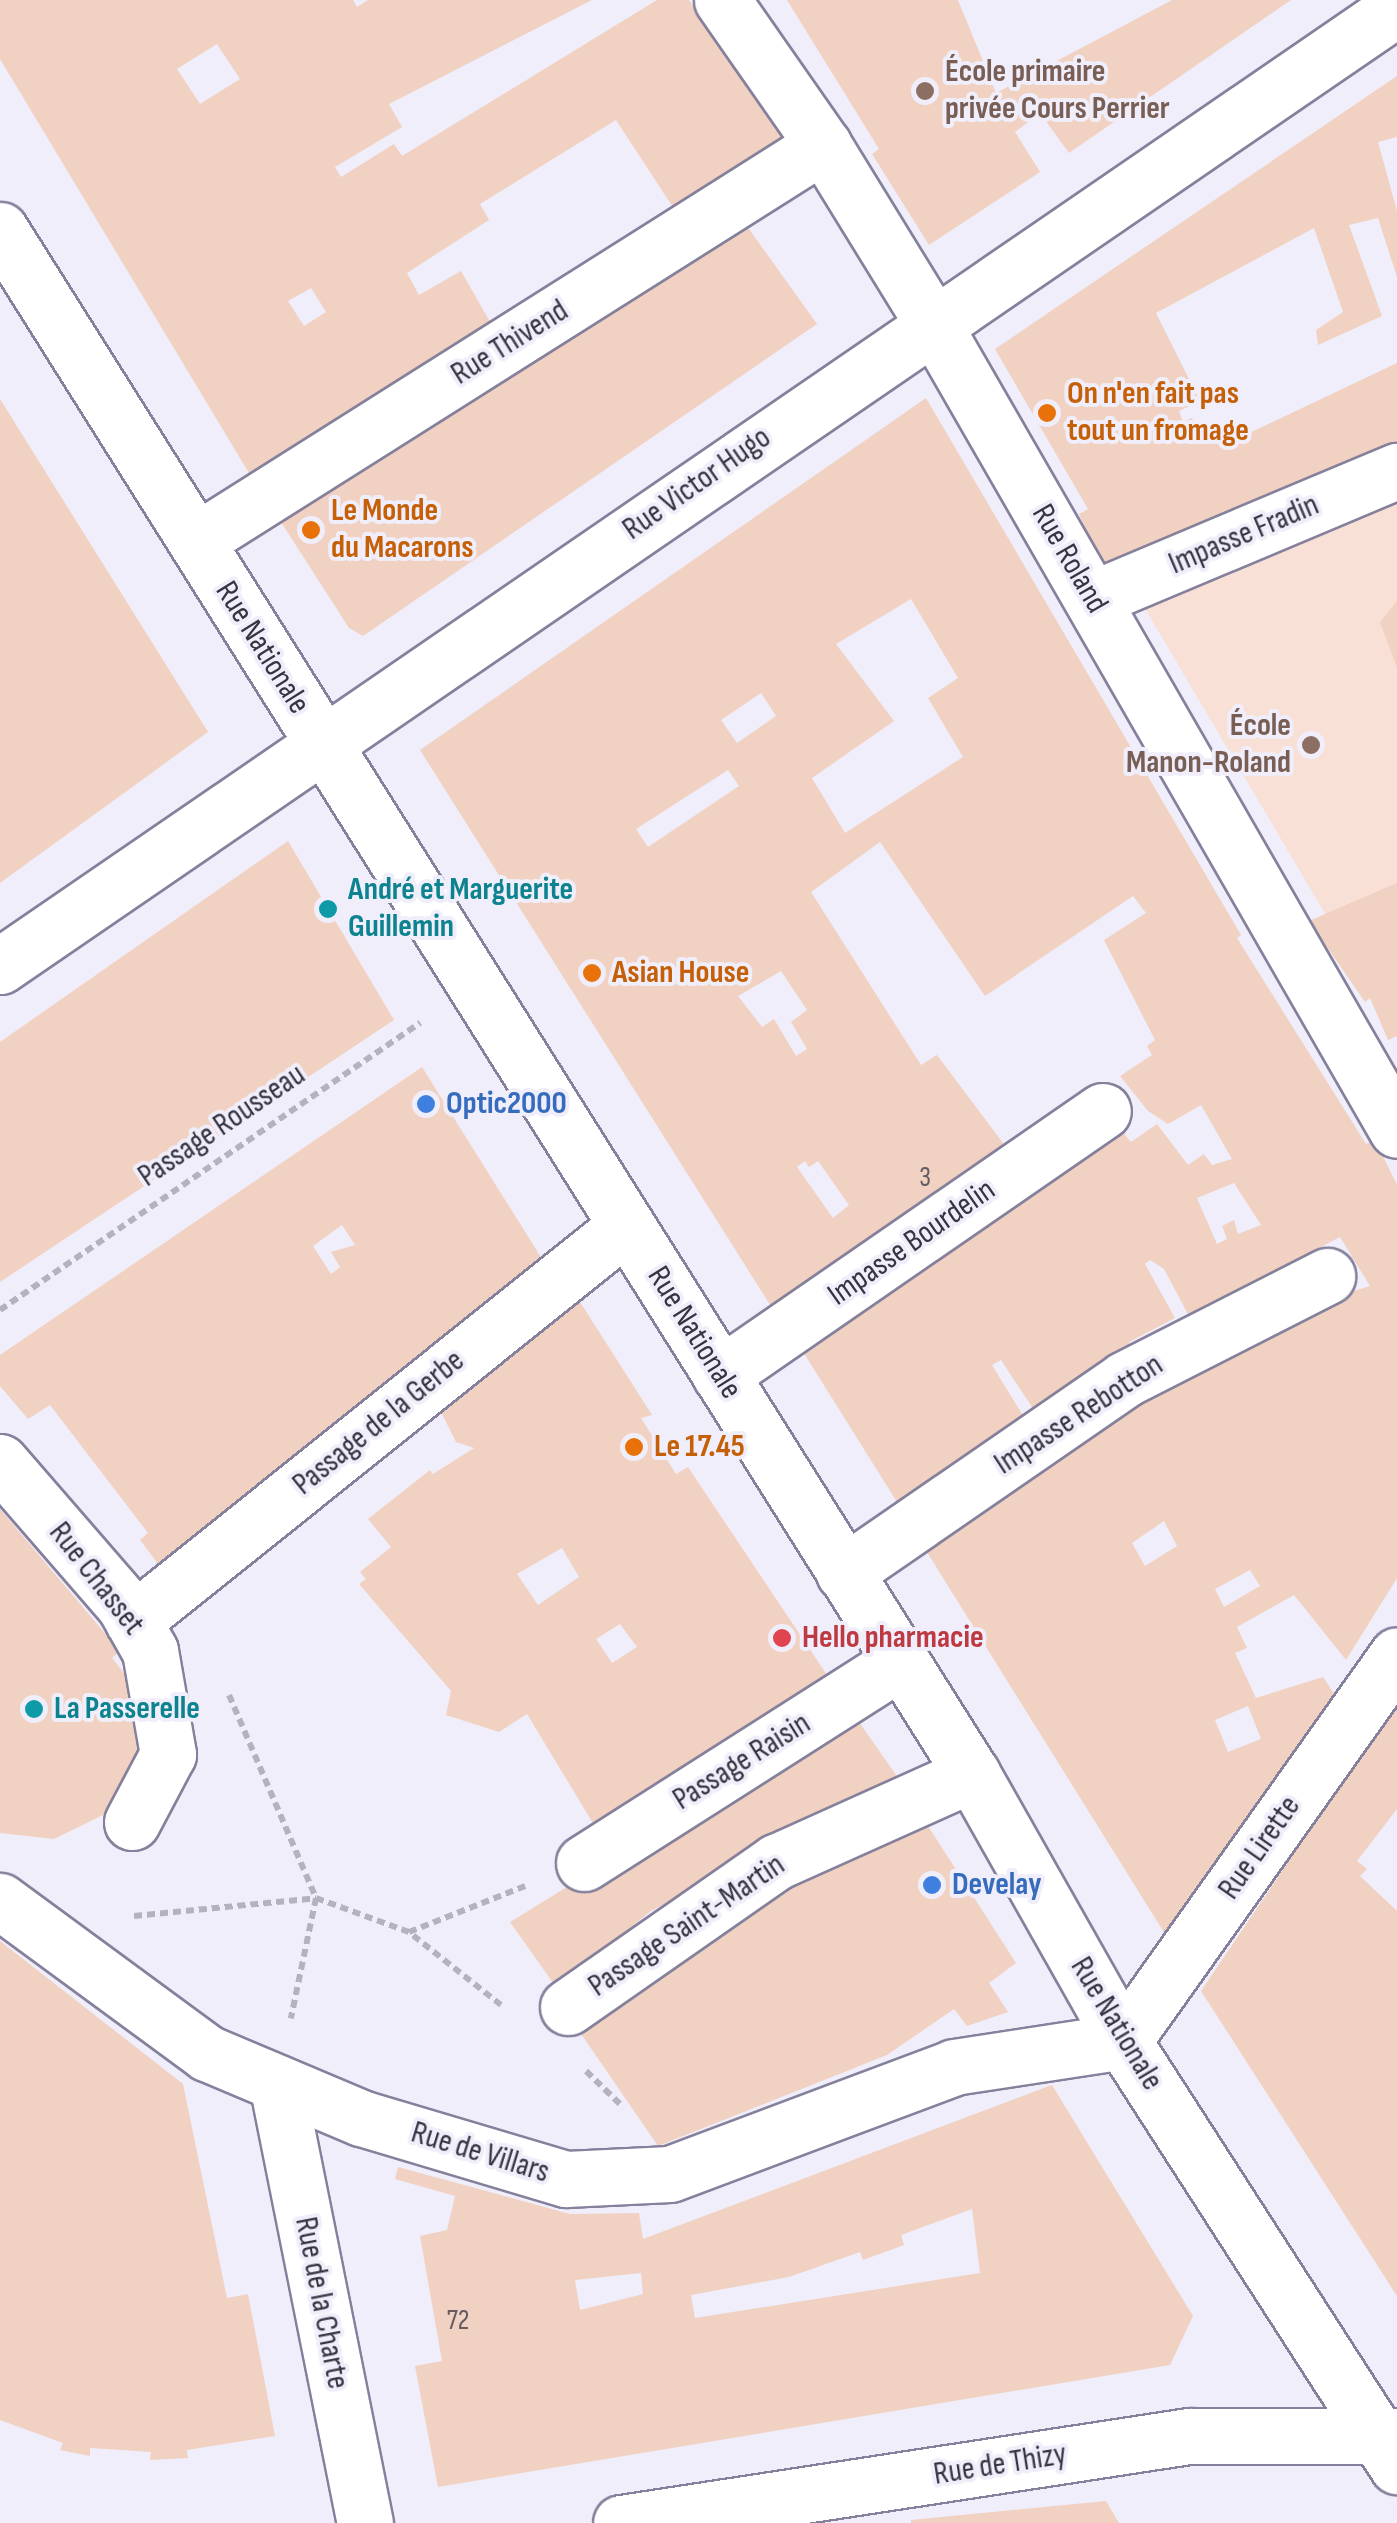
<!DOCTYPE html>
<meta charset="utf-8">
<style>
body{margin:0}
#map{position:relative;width:1397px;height:2523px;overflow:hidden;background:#f0eefa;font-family:"Sofia Sans Condensed",sans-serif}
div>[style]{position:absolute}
.education>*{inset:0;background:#f8e0d6}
.building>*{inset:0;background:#f1d1c2}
.path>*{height:6px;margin-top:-3px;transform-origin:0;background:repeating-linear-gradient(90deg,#b4b2be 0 8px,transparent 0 13px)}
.roads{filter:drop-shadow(2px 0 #85809c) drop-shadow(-2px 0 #85809c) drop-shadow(0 2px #85809c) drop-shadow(0 -2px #85809c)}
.minor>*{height:55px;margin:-27.5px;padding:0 27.5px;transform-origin:27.5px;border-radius:27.5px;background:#fff}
.major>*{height:55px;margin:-27.5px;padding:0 27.5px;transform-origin:27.5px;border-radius:27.5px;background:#fff}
.dots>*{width:28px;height:28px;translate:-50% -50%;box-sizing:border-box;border:5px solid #f0eefa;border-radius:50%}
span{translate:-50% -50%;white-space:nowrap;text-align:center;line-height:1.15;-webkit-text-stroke:8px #f0eefa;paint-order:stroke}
.number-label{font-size:28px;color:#655b60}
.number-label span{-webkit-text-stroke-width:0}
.education-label{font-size:32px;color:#785e54;font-weight:700}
.left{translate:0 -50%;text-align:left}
.right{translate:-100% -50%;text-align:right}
.street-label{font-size:32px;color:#363440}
.food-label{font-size:32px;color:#c56008;font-weight:700}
.culture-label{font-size:32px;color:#0d838f;font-weight:700}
.shop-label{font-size:32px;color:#366cbe;font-weight:700}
.health-label{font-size:32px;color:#be3a42;font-weight:700}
</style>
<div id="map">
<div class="education">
<div style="clip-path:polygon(1397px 498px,1397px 883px,1327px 917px,1144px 607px)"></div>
</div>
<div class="building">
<div style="clip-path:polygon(evenodd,0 0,353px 0,357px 7px,368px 0,592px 0,389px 104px,402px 127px,335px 167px,341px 177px,394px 144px,402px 156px,657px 0,689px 0,789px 145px,678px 215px,616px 120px,480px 204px,489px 220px,407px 273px,419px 295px,461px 271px,493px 327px,258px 488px,0 59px,0 0,217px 44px,240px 79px,200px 104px,177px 69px,217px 44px,0 0,311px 288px,326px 312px,304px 326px,288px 301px,311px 288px)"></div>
<div style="clip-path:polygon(787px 0,958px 0,996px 93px,1172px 0,1291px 0,1069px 153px,1040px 113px,1015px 132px,1040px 172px,929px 245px,872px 154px,879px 149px)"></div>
<div style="clip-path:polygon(1397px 76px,1397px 137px,1378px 142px,1397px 211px,1397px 277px,1378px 218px,1349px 225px,1382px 316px,1318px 345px,1316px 330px,1343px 312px,1314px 228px,1156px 313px,1200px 401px,1179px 411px,1183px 422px,1192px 418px,1203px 444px,1215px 438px,1220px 447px,1397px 363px,1397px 445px,1104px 569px,1079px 514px,1088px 509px,995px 349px)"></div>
<div style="clip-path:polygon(739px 215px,817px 324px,363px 636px,349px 628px,272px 508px)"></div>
<div style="clip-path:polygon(evenodd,926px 398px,1241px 935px,1237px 938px,1366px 1144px,1375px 1140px,1397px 1185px,1397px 1578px,1346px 1660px,1294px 1595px,1237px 1627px,1247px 1648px,1235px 1653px,1256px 1698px,1323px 1677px,1335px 1695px,1170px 1942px,920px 1541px,1103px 1412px,1319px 1302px,1370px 1286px,1340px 1237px,1189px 1316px,1164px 1269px,1150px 1260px,1145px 1264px,1175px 1318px,1129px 1342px,1132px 1349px,1034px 1410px,1001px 1360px,992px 1365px,1030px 1427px,954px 1476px,949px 1466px,897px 1502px,795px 1339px,1120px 1129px,1131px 1142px,1157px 1124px,1188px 1165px,1204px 1154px,1212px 1165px,1232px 1159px,1201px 1105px,1168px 1124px,1148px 1111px,1120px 1076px,1152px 1055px,1147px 1046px,1155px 1040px,1104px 940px,1146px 913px,1133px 896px,985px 996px,880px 842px,811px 892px,921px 1065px,937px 1055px,1012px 1155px,779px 1319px,420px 750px,926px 398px,911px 599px,958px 678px,928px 698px,963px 757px,845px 833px,812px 778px,894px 721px,836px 644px,911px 599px,926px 398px,761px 693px,776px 716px,737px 743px,721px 720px,761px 693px,926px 398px,728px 770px,739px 786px,648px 847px,636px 829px,728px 770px,926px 398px,781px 971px,807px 1010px,791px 1022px,807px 1049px,796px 1056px,774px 1019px,762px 1027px,738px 996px,781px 971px,926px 398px,805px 1161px,809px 1167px,818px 1161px,849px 1205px,833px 1218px,797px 1167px,805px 1161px,926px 398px,1234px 1183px,1261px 1225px,1238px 1234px,1234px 1220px,1222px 1226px,1227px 1239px,1217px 1244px,1197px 1198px,1234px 1183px,926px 398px,1164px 1521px,1177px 1546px,1145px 1566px,1132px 1543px,1164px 1521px,926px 398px,1250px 1570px,1260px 1586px,1224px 1607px,1215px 1589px,1250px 1570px,926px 398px,1248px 1706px,1261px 1739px,1228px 1752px,1215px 1720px,1248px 1706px)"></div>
<div style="clip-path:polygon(0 399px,208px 732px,0 883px)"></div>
<div style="clip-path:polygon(1397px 601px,1397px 668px,1380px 622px)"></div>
<div style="clip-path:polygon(288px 841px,394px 1020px,0 1282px,0 1042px)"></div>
<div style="clip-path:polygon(1397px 883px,1397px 1036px,1388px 1040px,1370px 998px,1365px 1002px,1309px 921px)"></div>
<div style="clip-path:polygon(evenodd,422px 1067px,544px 1262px,191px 1537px,197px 1545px,162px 1569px,140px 1540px,148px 1533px,50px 1405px,28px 1419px,0 1386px,0 1355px,422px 1067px,342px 1225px,355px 1245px,331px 1252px,340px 1267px,331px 1274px,313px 1246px,342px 1225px)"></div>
<div style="clip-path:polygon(evenodd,575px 1294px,652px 1415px,641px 1418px,676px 1474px,688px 1467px,835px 1687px,602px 1838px,527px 1714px,499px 1732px,446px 1715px,451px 1691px,359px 1584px,366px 1579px,360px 1572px,391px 1547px,368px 1519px,430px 1470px,433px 1474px,474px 1448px,456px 1442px,434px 1398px,575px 1294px,562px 1548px,579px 1577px,538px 1605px,517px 1574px,562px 1548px,575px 1294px,620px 1624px,637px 1647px,612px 1663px,596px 1639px,620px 1624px)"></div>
<div style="clip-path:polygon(0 1509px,120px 1651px,112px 1658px,128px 1678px,142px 1720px,139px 1764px,107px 1813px,54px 1839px,0 1833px)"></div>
<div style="clip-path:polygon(1397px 1701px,1397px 1809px,1357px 1861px,1367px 1869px,1360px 1876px,1397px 1911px,1397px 2296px,1201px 1991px)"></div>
<div style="clip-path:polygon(852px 1712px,901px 1782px,651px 1911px,556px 1987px,510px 1922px)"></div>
<div style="clip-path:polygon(920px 1825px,928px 1826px,1016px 1963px,989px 1983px,1008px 2012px,967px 2026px,954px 2009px,887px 2055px,658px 2146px,577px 2028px,804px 1872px)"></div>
<div style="clip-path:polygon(0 1941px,183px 2084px,227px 2298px,248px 2294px,275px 2436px,187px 2450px,188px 2458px,150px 2460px,151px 2452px,90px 2448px,90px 2456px,60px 2450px,63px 2443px,0 2420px)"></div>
<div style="clip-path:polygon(evenodd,1052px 2085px,1193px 2316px,1170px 2365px,438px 2487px,415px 2366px,442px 2361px,420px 2236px,447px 2230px,455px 2196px,395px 2179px,398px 2167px,570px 2214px,639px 2213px,643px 2239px,1052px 2085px,972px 2209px,980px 2273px,695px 2318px,691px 2295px,789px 2277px,860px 2252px,863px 2260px,904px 2245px,901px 2235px,972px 2209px,1052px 2085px,641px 2273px,643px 2294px,580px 2310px,575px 2280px,641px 2273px)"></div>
<div style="clip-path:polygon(1106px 2501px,1119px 2523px,911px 2523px,911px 2520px)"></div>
</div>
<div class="path">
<div style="left:0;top:1310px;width:509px;rotate:-34.35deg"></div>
<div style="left:229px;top:1695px;width:221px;rotate:66.8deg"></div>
<div style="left:316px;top:1898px;width:123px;rotate:101.8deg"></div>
<div style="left:134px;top:1916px;width:183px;rotate:-5.6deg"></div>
<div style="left:316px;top:1898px;width:99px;rotate:20.1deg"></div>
<div style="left:501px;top:2005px;width:117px;rotate:-141.6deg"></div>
<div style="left:409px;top:1932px;width:125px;rotate:-21.6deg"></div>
<div style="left:586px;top:2071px;width:52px;rotate:44.2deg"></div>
</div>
<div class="roads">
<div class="minor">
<div style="left:722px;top:0;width:177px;rotate:55.1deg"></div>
<div style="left:823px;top:145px;width:208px;rotate:58.4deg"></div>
<div style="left:932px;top:322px;width:932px;rotate:60.08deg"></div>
<div style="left:196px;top:541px;width:742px;rotate:-32.28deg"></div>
<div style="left:1092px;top:599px;width:331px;rotate:-22.8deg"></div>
<div style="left:0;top:966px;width:1694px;rotate:-34.44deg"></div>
<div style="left:720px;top:1375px;width:465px;rotate:-34.6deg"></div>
<div style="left:0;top:1462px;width:189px;rotate:49.1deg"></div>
<div style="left:124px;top:1605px;width:53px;rotate:60.5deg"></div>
<div style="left:150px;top:1651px;width:105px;rotate:80.1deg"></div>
<div style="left:168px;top:1754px;width:77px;rotate:117.9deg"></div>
<div style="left:844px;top:1573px;width:341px;rotate:-34.6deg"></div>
<div style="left:1125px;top:1379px;width:227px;rotate:-27deg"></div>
<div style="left:133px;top:1621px;width:632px;rotate:-38.7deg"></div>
<div style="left:584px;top:1863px;width:376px;rotate:-32.5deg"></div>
<div style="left:0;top:1901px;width:257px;rotate:36.3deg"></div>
<div style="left:207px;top:2053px;width:167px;rotate:22.9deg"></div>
<div style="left:361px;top:2118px;width:214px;rotate:16.6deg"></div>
<div style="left:566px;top:2179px;width:104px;rotate:-2.8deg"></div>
<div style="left:670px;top:2174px;width:303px;rotate:-20.6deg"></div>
<div style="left:954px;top:2067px;width:171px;rotate:-8.7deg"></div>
<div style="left:1123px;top:2041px;width:473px;rotate:-54.6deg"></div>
<div style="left:568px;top:2007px;width:254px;rotate:-34.9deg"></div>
<div style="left:776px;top:1862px;width:215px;rotate:-24.2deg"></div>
<div style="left:277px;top:2083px;width:449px;rotate:78.7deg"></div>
<div style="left:621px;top:2523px;width:575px;rotate:-8.71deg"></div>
<div style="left:1189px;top:2436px;width:208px"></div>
</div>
<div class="major">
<div style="left:0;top:230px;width:1824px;rotate:57.81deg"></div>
<div style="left:972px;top:1774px;width:307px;rotate:60.5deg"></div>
<div style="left:1123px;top:2041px;width:506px;rotate:57.19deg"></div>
</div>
</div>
<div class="dots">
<div style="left:925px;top:91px;background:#8d6e63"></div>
<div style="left:1047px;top:413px;background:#e8710a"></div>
<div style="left:311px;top:530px;background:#e8710a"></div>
<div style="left:1311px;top:745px;background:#8d6e63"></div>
<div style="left:328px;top:909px;background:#0f9aa8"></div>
<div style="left:592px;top:973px;background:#e8710a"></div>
<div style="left:426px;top:1104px;background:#3f7fe0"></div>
<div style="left:634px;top:1447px;background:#e8710a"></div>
<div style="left:782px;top:1638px;background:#e0444e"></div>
<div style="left:34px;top:1709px;background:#0f9aa8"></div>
<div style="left:932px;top:1885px;background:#3f7fe0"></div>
</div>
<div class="number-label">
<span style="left:925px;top:1178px">3</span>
<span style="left:458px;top:2321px">72</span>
</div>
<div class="education-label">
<span class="left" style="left:945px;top:91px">École primaire<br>privée Cours Perrier</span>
<span class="right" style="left:1291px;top:745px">École<br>Manon-Roland</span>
</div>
<div class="street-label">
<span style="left:510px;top:343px;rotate:-32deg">Rue Thivend</span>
<span style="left:697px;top:484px;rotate:-35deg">Rue Victor Hugo</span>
<span style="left:1244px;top:535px;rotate:-23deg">Impasse Fradin</span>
<span style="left:1069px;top:559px;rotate:60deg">Rue Roland</span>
<span style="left:262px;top:648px;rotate:58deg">Rue Nationale</span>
<span style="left:222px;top:1126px;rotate:-34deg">Passage Rousseau</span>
<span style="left:912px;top:1243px;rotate:-35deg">Impasse Bourdelin</span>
<span style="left:694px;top:1333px;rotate:58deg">Rue Nationale</span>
<span style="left:1079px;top:1415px;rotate:-33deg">Impasse Rebotton</span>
<span style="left:379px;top:1423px;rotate:-39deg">Passage de la Gerbe</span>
<span style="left:96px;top:1579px;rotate:52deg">Rue Chasset</span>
<span style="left:742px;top:1762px;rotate:-32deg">Passage Raisin</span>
<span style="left:1260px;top:1848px;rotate:-55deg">Rue Lirette</span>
<span style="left:687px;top:1926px;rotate:-34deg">Passage Saint-Martin</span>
<span style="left:1116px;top:2024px;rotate:59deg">Rue Nationale</span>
<span style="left:480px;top:2153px;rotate:17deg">Rue de Villars</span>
<span style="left:321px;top:2303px;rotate:79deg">Rue de la Charte</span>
<span style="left:1000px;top:2465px;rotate:-9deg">Rue de Thizy</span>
</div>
<div class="food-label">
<span class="left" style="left:1067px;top:413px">On n'en fait pas<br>tout un fromage</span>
<span class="left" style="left:331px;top:530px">Le Monde<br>du Macarons</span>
<span class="left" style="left:612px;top:973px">Asian House</span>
<span class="left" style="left:654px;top:1447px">Le 17.45</span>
</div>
<div class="culture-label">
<span class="left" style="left:348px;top:909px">André et Marguerite<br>Guillemin</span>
<span class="left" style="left:54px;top:1709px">La Passerelle</span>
</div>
<div class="shop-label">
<span class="left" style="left:446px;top:1104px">Optic2000</span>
<span class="left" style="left:952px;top:1885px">Develay</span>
</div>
<div class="health-label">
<span class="left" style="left:802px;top:1638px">Hello pharmacie</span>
</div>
</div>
